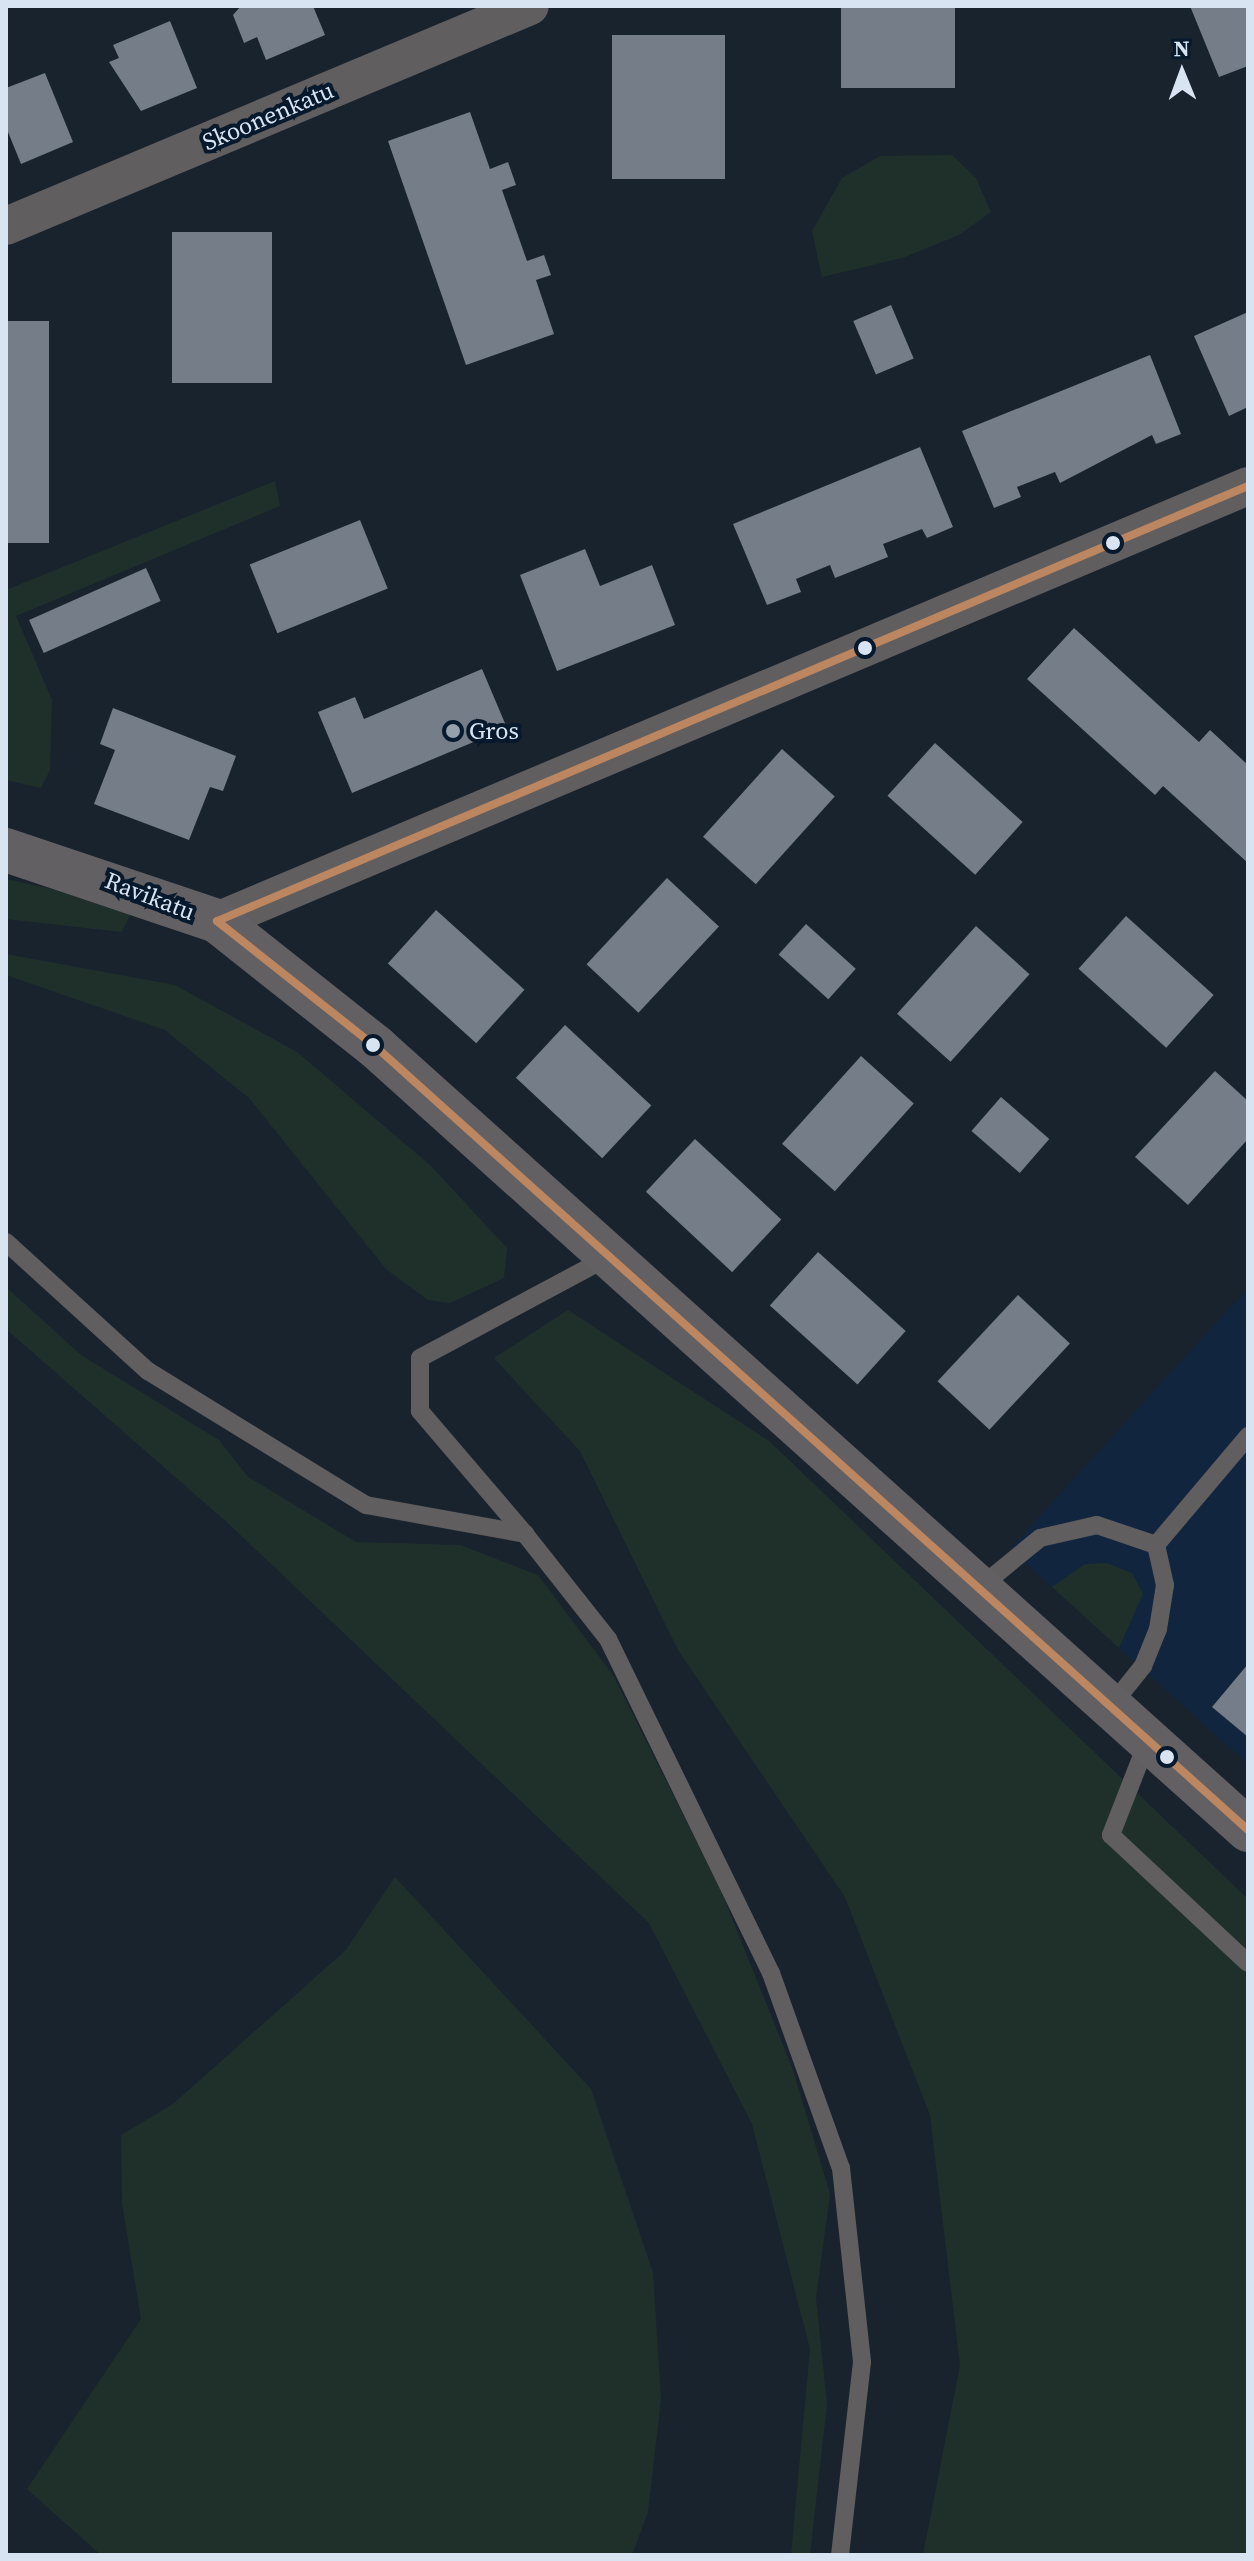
<!DOCTYPE html>
<style>
body{margin:0}
#map{position:relative;width:1254px;height:2561px;overflow:hidden;background:#19232e;font-family:"Source Serif 4",serif}
div>[style]{position:absolute}
.built>*{inset:0;background:#11263e}
.green>*{inset:0;background:#1f302b}
.building>*{inset:0;background:#747d88;transform-origin:0 0}
.lane>*{height:18px;margin:-9px;padding:0 9px;transform-origin:9px;border-radius:9px;background:#605e5f}
.street>*{height:38px;margin:-19px;padding:0 19px;transform-origin:19px;border-radius:19px;background:#605e5f}
.secondary>*{height:44px;margin:-22px;padding:0 22px;transform-origin:22px;border-radius:22px;background:#636063}
.bus-1>*{height:8px;margin:-4px;padding:0 4px;transform-origin:4px;border-radius:4px;background:#bb8660}
.dots>*{width:22px;height:22px;translate:-50% -50%;box-sizing:border-box;border:4px solid #07192c;border-radius:50%}
span{translate:-50% -50%;white-space:nowrap;text-align:center;line-height:1.15;-webkit-text-stroke:8px #07192c;paint-order:stroke}
.street-label{font-size:24px;color:#d9e4f2}
.poi-label{font-size:24px;color:#d9e4f2}
.left{translate:0 -50%;text-align:left}
.frame{position:absolute;inset:0;border:8px solid #d9e4f2;pointer-events:none}
.north{position:absolute;left:1142px;top:32px;width:80px;height:80px;-webkit-text-stroke:6px #07192c;paint-order:stroke;rotate:359deg;font-size:22px;font-weight:700;line-height:32px;text-align:center;color:#d9e4f2}
.north::after{content:'';display:block;margin:auto;width:28px;height:36px;background:#d9e4f2;clip-path:polygon(50% 0,100% 100%,50% 72%,0 100%)}
</style>
<div id="map">
<div class="built">
<div style="clip-path:polygon(1248px 1288px,1248px 1764px,1010px 1549px)"></div>
</div>
<div class="green">
<div style="clip-path:polygon(952px 155px,976px 178px,991px 212px,959px 235px,902px 258px,822px 277px,812px 231px,842px 178px,880px 156px)"></div>
<div style="clip-path:polygon(275px 481px,280px 506px,16px 616px,52px 700px,50px 770px,41px 788px,6px 780px,6px 590px)"></div>
<div style="clip-path:polygon(6px 879px,48px 888px,130px 915px,122px 932px,6px 919px)"></div>
<div style="clip-path:polygon(6px 954px,175px 985px,297px 1052px,431px 1166px,507px 1248px,504px 1278px,450px 1303px,428px 1300px,386px 1269px,250px 1099px,165px 1030px,6px 975px)"></div>
<div style="clip-path:polygon(6px 1287px,81px 1355px,219px 1440px,248px 1477px,356px 1542px,460px 1545px,538px 1575px,613px 1675px,721px 1891px,793px 2070px,830px 2194px,816px 2298px,827px 2404px,810px 2555px,791px 2555px,810px 2349px,752px 2124px,649px 1923px,230px 1525px,6px 1329px)"></div>
<div style="clip-path:polygon(568px 1310px,769px 1441px,1248px 1899px,1248px 2555px,923px 2555px,960px 2365px,930px 2115px,845px 1897px,678px 1650px,580px 1451px,494px 1358px)"></div>
<div style="clip-path:polygon(1107px 1563px,1132px 1573px,1143px 1594px,1119px 1648px,1052px 1587px,1085px 1564px)"></div>
<div style="clip-path:polygon(395px 1877px,591px 2089px,653px 2273px,661px 2399px,648px 2512px,632px 2555px,101px 2555px,27px 2489px,141px 2319px,122px 2203px,121px 2135px,173px 2104px,346px 1950px)"></div>
</div>
<div class="building">
<div style="clip-path:polygon(241px 6px,313px 6px,325px 35px,266px 60px,257px 37px,244px 43px,233px 15px)"></div>
<div style="left:841px;top:6px;width:114px;height:82px"></div>
<div style="clip-path:polygon(1190px 6px,1248px 6px,1248px 66px,1219px 77px)"></div>
<div style="clip-path:polygon(170px 21px,197px 88px,141px 111px,109px 62px,119px 58px,113px 45px)"></div>
<div style="left:612px;top:35px;width:113px;height:144px"></div>
<div style="clip-path:polygon(45px 73px,73px 142px,21px 164px,6px 127px,6px 88px)"></div>
<div style="clip-path:polygon(470px 112px,490px 169px,508px 162px,516px 185px,502px 190px,527px 261px,544px 255px,551px 275px,536px 280px,554px 334px,466px 365px,388px 141px)"></div>
<div style="left:272px;top:232px;width:151px;height:100px;rotate:90deg"></div>
<div style="left:891px;top:305px;width:58px;height:41px;rotate:67deg"></div>
<div style="clip-path:polygon(1248px 312px,1248px 407px,1229px 416px,1194px 336px)"></div>
<div style="left:6px;top:321px;width:43px;height:222px"></div>
<div style="clip-path:polygon(1150px 355px,1181px 434px,1156px 444px,1152px 435px,1060px 483px,1055px 472px,1017px 487px,1021px 497px,994px 508px,962px 431px)"></div>
<div style="clip-path:polygon(920px 447px,953px 527px,927px 538px,922px 529px,883px 544px,888px 557px,835px 578px,830px 565px,796px 579px,801px 592px,767px 605px,733px 524px)"></div>
<div style="left:360px;top:520px;width:74px;height:119px;rotate:68deg"></div>
<div style="clip-path:polygon(585px 549px,600px 586px,652px 565px,675px 625px,557px 671px,520px 575px)"></div>
<div style="left:146px;top:568px;width:36px;height:128px;rotate:66deg"></div>
<div style="clip-path:polygon(1074px 628px,1199px 742px,1210px 730px,1248px 765px,1248px 863px,1163px 786px,1155px 795px,1027px 679px)"></div>
<div style="clip-path:polygon(482px 669px,507px 728px,352px 793px,318px 712px,355px 697px,364px 719px)"></div>
<div style="clip-path:polygon(113px 708px,236px 756px,223px 791px,210px 787px,189px 840px,94px 804px,115px 750px,100px 744px)"></div>
<div style="left:935px;top:743px;width:118px;height:71px;rotate:42deg"></div>
<div style="left:782px;top:749px;width:71px;height:118px;rotate:42deg"></div>
<div style="left:667px;top:878px;width:71px;height:118px;rotate:43deg"></div>
<div style="left:436px;top:910px;width:119px;height:72px;rotate:42deg"></div>
<div style="left:1126px;top:916px;width:118px;height:71px;rotate:42deg"></div>
<div style="left:806px;top:924px;width:67px;height:41px;rotate:42deg"></div>
<div style="left:976px;top:926px;width:72px;height:118px;rotate:42deg"></div>
<div style="left:565px;top:1025px;width:118px;height:72px;rotate:43deg"></div>
<div style="left:861px;top:1056px;width:71px;height:118px;rotate:42deg"></div>
<div style="clip-path:polygon(1215px 1071px,1248px 1101px,1248px 1139px,1188px 1205px,1135px 1157px)"></div>
<div style="left:1001px;top:1097px;width:64px;height:45px;rotate:41deg"></div>
<div style="left:695px;top:1139px;width:118px;height:72px;rotate:43deg"></div>
<div style="left:818px;top:1252px;width:118px;height:72px;rotate:42deg"></div>
<div style="left:1018px;top:1295px;width:71px;height:118px;rotate:43deg"></div>
<div style="clip-path:polygon(1248px 1664px,1248px 1737px,1212px 1707px)"></div>
</div>
<div class="lane">
<div style="left:6px;top:1242px;width:192px;rotate:42.3deg"></div>
<div style="left:148px;top:1371px;width:256px;rotate:31.6deg"></div>
<div style="left:366px;top:1505px;width:162px;rotate:10.3deg"></div>
<div style="left:525px;top:1534px;width:134px;rotate:51.7deg"></div>
<div style="left:608px;top:1639px;width:372px;rotate:64deg"></div>
<div style="left:771px;top:1973px;width:207px;rotate:70.3deg"></div>
<div style="left:841px;top:2168px;width:195px;rotate:83.8deg"></div>
<div style="left:862px;top:2362px;width:194px;rotate:96.5deg"></div>
<div style="left:525px;top:1534px;width:162px;rotate:-130.5deg"></div>
<div style="left:420px;top:1411px;width:53px;rotate:-90deg"></div>
<div style="left:420px;top:1358px;width:213px;rotate:-28.2deg"></div>
<div style="left:1156px;top:1545px;width:143px;rotate:-49.8deg"></div>
<div style="left:979px;top:1588px;width:79px;rotate:-39.3deg"></div>
<div style="left:1040px;top:1538px;width:58px;rotate:-12.8deg"></div>
<div style="left:1097px;top:1525px;width:62px;rotate:18.7deg"></div>
<div style="left:1156px;top:1545px;width:41px;rotate:77.3deg"></div>
<div style="left:1165px;top:1585px;width:45px;rotate:99deg"></div>
<div style="left:1158px;top:1629px;width:40px;rotate:112deg"></div>
<div style="left:1143px;top:1666px;width:51px;rotate:128.7deg"></div>
<div style="left:1148px;top:1740px;width:102px;rotate:111.3deg"></div>
<div style="left:1111px;top:1835px;width:187px;rotate:43.1deg"></div>
</div>
<div class="street">
<div style="left:6px;top:226px;width:568px;rotate:-22.77deg"></div>
<div style="left:217px;top:921px;width:1119px;rotate:-22.88deg"></div>
</div>
<div class="secondary">
<div style="left:6px;top:850px;width:223px;rotate:18.6deg"></div>
<div style="left:217px;top:921px;width:203px;rotate:38.4deg"></div>
<div style="left:376px;top:1047px;width:1172px;rotate:41.92deg"></div>
</div>
<div class="bus-1">
<div style="left:1248px;top:486px;width:1119px;rotate:157.12deg"></div>
<div style="left:217px;top:921px;width:203px;rotate:38.4deg"></div>
<div style="left:376px;top:1047px;width:1172px;rotate:41.92deg"></div>
</div>
<div class="dots">
<div style="left:1113px;top:543px;background:#d9e4f2"></div>
<div style="left:865px;top:648px;background:#d9e4f2"></div>
<div style="left:453px;top:731px;background:#96a0ad"></div>
<div style="left:373px;top:1045px;background:#d9e4f2"></div>
<div style="left:1167px;top:1757px;background:#d9e4f2"></div>
</div>
<div class="street-label">
<span style="left:268px;top:116px;rotate:-23deg">Skoonenkatu</span>
<span style="left:150px;top:896px;rotate:21deg">Ravikatu</span>
</div>
<div class="poi-label">
<span class="left" style="left:469px;top:731px">Gros</span>
</div>
<div class="frame"></div>
<div class="north">N</div>
</div>
